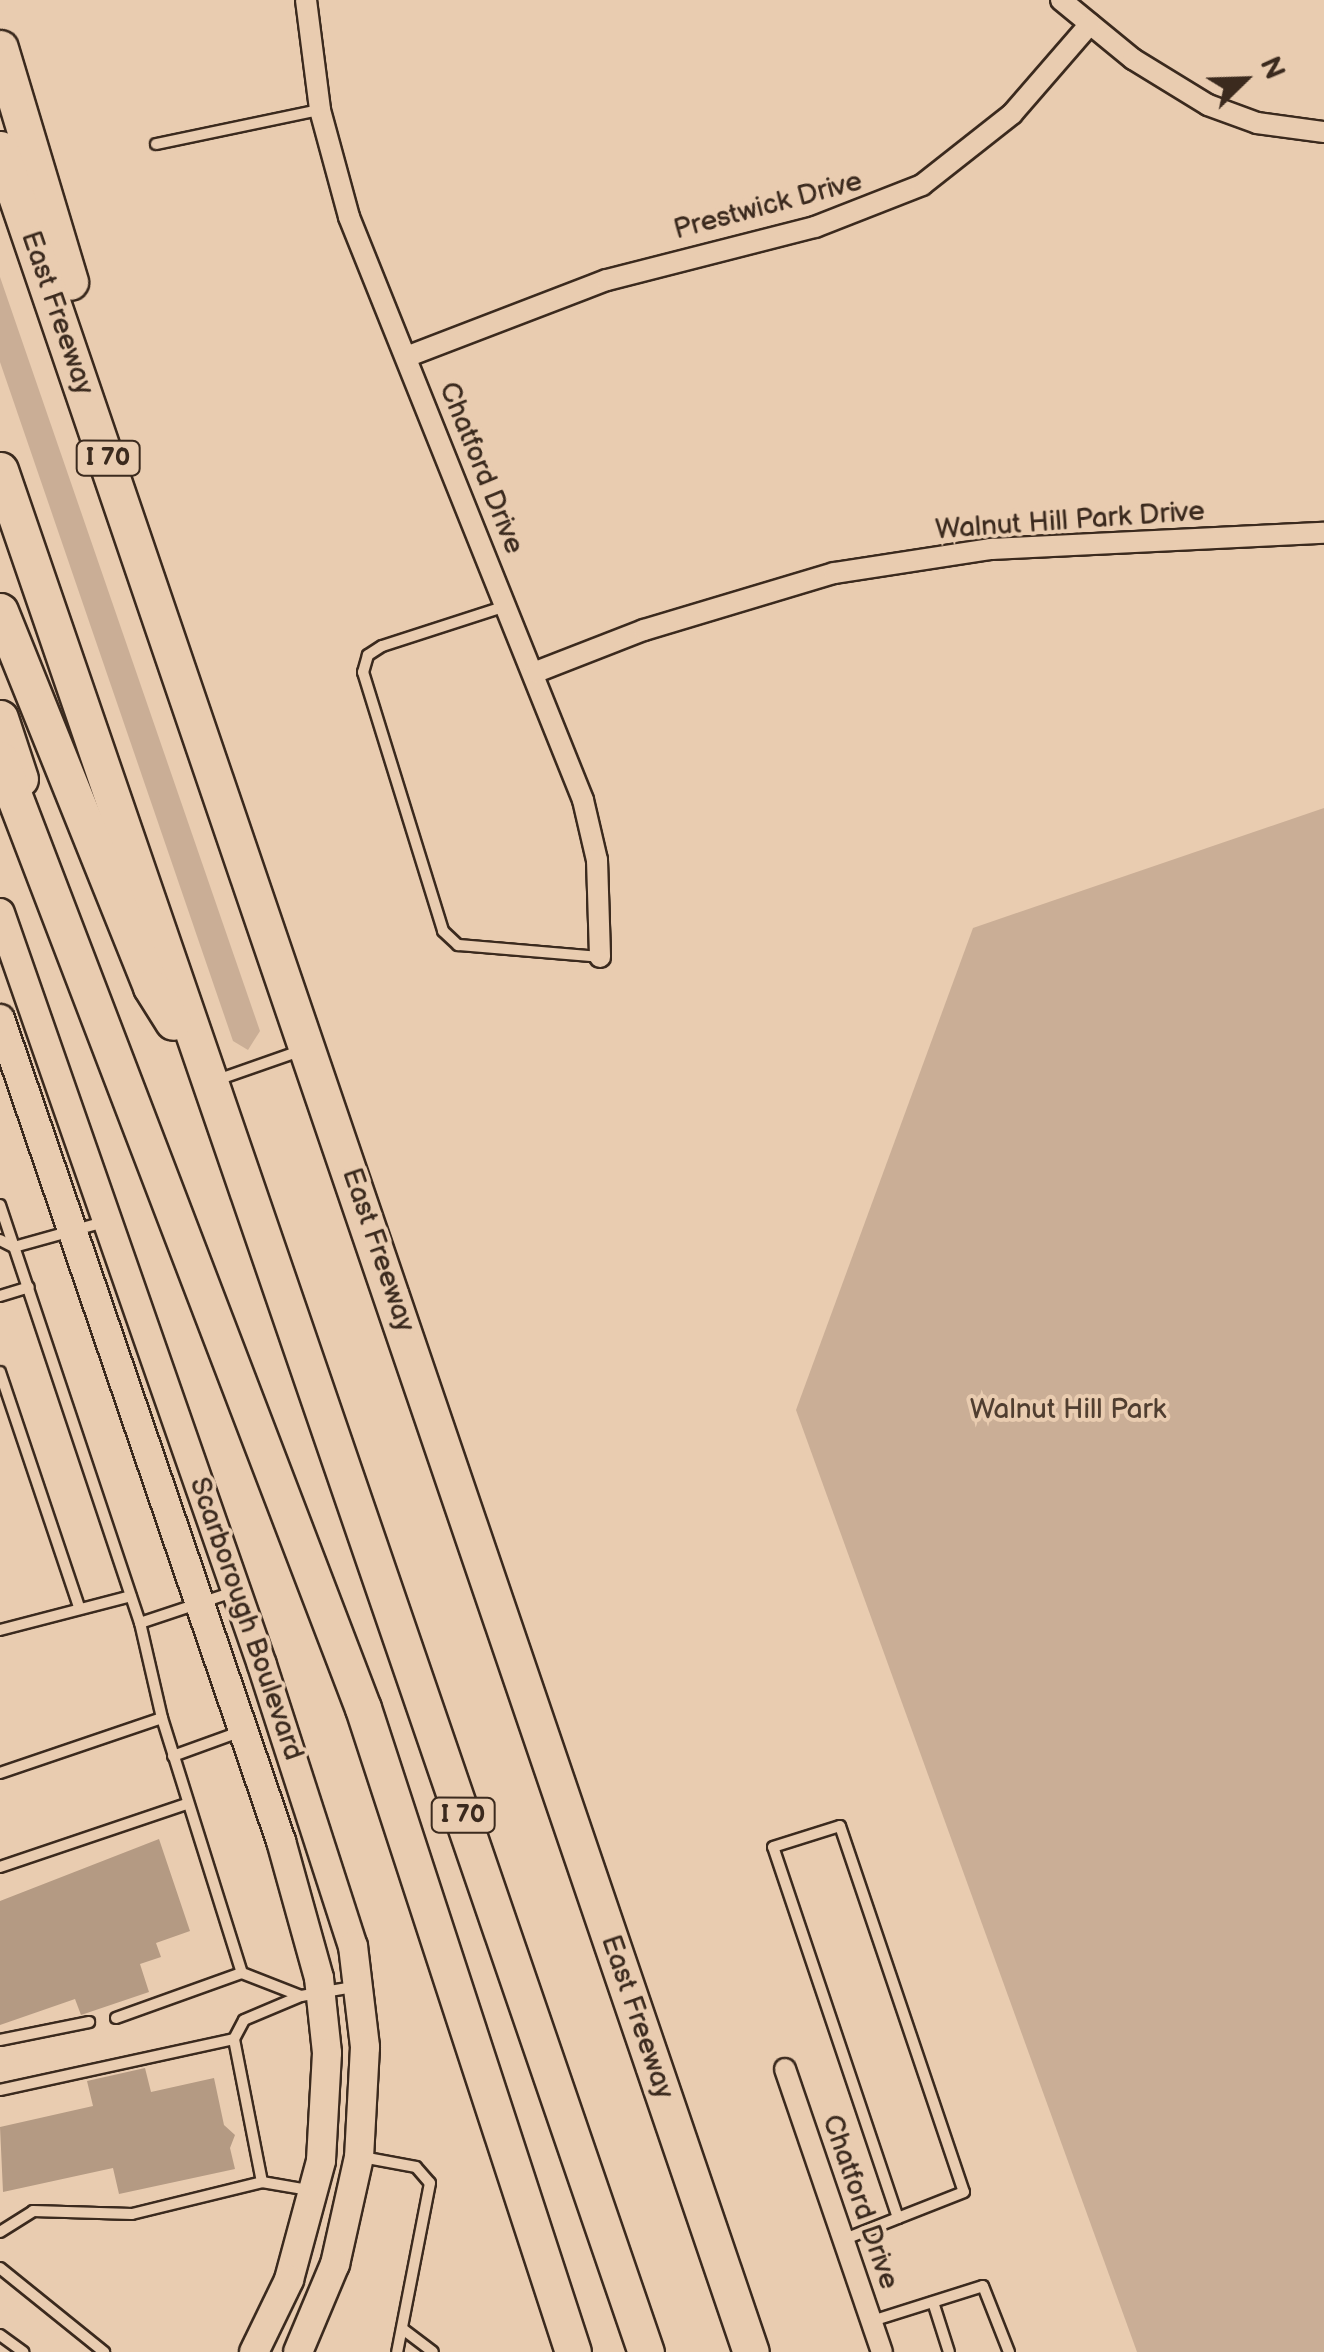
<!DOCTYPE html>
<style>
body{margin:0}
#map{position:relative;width:1324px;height:2352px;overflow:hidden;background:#e9ccb0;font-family:"Balsamiq Sans",sans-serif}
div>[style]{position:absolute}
.green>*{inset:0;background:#caae96}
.building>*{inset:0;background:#b49a83}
.roads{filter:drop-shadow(2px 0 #3b2a1e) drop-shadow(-2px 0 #3b2a1e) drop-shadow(0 2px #3b2a1e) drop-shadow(0 -2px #3b2a1e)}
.lane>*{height:10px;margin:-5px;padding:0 5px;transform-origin:5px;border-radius:5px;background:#e9ccb0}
.street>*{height:20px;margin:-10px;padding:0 10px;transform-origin:10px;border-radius:10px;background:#e9ccb0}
.secondary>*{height:28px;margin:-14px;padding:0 14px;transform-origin:14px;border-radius:14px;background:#e9ccb0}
.highway>*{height:35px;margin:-17.5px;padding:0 17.5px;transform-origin:17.5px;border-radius:17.5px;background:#e9ccb0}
span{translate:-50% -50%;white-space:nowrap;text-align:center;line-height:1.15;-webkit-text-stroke:8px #e9ccb0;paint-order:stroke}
.shield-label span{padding:2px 8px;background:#e9ccb0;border:2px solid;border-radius:8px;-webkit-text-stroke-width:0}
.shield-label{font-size:25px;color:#3b2a1e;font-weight:700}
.street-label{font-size:28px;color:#3b2a1e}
.park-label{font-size:28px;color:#503e30}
.north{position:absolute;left:1194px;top:30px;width:100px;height:100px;-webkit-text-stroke:8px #e9ccb0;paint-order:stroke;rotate:67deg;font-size:28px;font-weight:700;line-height:40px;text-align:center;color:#3b2a1e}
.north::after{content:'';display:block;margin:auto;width:35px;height:45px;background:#3b2a1e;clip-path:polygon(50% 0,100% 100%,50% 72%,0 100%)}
</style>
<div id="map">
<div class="green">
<div style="clip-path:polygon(0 277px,260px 1031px,248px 1050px,233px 1041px,0 362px)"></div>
<div style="clip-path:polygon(1324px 808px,1324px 2352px,1137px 2352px,796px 1410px,973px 928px)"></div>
</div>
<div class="building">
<div style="clip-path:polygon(159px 1839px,190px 1931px,156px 1943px,161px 1957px,140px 1964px,149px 1992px,81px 2015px,75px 1999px,0 2025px,0 1901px)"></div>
<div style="clip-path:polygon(145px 2068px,151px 2092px,214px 2078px,224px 2125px,235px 2135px,230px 2148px,235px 2169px,119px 2194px,113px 2168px,3px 2192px,0 2127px,93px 2106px,87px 2081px)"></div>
</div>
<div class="roads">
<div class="lane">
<div style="left:156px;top:144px;width:167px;rotate:-11.8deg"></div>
<div style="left:506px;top:606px;width:130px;rotate:162.1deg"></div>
<div style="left:382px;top:646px;width:17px;rotate:147deg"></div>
<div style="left:368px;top:655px;width:18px;rotate:106deg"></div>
<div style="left:363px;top:672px;width:271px;rotate:72.8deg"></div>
<div style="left:443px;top:931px;width:21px;rotate:43deg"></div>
<div style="left:458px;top:945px;width:143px;rotate:4.8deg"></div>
<div style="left:217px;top:1080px;width:88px;rotate:-19.3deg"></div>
<div style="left:0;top:1205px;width:44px;rotate:71.6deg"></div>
<div style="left:0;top:1240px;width:16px;rotate:27deg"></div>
<div style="left:0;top:1296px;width:30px;rotate:-17deg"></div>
<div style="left:0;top:1372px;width:248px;rotate:71.4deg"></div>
<div style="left:140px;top:1623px;width:101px;rotate:-18.4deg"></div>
<div style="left:0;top:1630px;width:135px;rotate:-14.5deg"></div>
<div style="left:162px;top:1718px;width:267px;rotate:72.6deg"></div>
<div style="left:173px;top:1756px;width:73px;rotate:-19.9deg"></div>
<div style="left:0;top:1773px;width:171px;rotate:-18.8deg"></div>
<div style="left:162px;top:1718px;width:98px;rotate:-103deg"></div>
<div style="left:140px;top:1623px;width:397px;rotate:-108.5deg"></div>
<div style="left:14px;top:1247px;width:93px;rotate:-15.5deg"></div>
<div style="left:0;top:1867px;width:196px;rotate:-18.7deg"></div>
<div style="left:116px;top:2018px;width:134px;rotate:-19.7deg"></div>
<div style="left:242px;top:1973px;width:63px;rotate:21.3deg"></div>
<div style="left:301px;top:1996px;width:53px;rotate:-9.8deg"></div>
<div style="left:0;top:2040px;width:91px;rotate:-11.4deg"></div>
<div style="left:0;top:2090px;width:239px;rotate:-12.3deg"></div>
<div style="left:362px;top:2157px;width:55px;rotate:10.5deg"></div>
<div style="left:416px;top:2167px;width:21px;rotate:49deg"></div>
<div style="left:430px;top:2183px;width:172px;rotate:101deg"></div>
<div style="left:262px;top:2182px;width:146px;rotate:-101.1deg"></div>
<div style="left:234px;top:2039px;width:21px;rotate:-62deg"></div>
<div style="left:244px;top:2020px;width:62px;rotate:-22.8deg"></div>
<div style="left:0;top:2232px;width:39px;rotate:-32deg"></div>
<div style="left:33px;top:2211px;width:99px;rotate:1.7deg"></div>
<div style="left:132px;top:2214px;width:134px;rotate:-13.8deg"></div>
<div style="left:262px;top:2182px;width:48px;rotate:9.7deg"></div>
<div style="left:845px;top:2239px;width:57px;rotate:-21.6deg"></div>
<div style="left:898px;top:2218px;width:391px;rotate:-108.6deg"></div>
<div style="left:773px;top:1847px;width:70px;rotate:-17.4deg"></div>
<div style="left:840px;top:1826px;width:386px;rotate:71.3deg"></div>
<div style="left:964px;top:2192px;width:71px;rotate:158.5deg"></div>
<div style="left:0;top:2268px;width:134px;rotate:38.9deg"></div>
<div style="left:933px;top:2302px;width:52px;rotate:72.3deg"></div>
<div style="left:872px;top:2321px;width:116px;rotate:-17.5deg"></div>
<div style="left:983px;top:2286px;width:71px;rotate:68.5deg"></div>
<div style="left:404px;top:2330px;width:36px;rotate:37deg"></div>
<div style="left:0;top:2335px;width:29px;rotate:36deg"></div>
</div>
<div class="street">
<div style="left:306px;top:0;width:111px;rotate:82.7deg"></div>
<div style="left:320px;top:110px;width:111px;rotate:74.8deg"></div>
<div style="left:349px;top:217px;width:628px;rotate:68.13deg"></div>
<div style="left:583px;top:800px;width:62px;rotate:76.9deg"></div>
<div style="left:597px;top:860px;width:97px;rotate:88.2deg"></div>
<div style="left:1061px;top:0;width:93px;rotate:39.3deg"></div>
<div style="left:1133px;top:59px;width:88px;rotate:31.5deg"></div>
<div style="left:1208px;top:105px;width:52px;rotate:20.2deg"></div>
<div style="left:1257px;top:123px;width:68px;rotate:7.7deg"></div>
<div style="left:406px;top:357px;width:215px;rotate:-21deg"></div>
<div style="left:607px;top:280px;width:215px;rotate:-14.3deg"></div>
<div style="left:815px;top:227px;width:115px;rotate:-21.4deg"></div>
<div style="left:922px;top:185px;width:115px;rotate:-38.3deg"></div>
<div style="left:1012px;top:114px;width:119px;rotate:-49.1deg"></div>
<div style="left:536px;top:672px;width:116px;rotate:-21.3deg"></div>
<div style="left:644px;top:630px;width:198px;rotate:-16.7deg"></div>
<div style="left:834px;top:573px;width:159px;rotate:-8.7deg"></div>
<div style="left:991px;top:549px;width:333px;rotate:-2.8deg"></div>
<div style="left:785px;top:2069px;width:299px;rotate:71.1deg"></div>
</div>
<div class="secondary">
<div style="left:0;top:913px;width:796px;rotate:70.79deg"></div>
<div style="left:262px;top:1665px;width:295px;rotate:72.1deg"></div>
<div style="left:353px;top:1946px;width:102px;rotate:83.2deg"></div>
<div style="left:365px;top:2047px;width:110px;rotate:93.1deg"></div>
<div style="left:359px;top:2157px;width:110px;rotate:102.6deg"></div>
<div style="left:335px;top:2264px;width:95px;rotate:112.8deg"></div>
<div style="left:0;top:1019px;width:869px;rotate:71.13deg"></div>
<div style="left:281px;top:1841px;width:142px;rotate:74.5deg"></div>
<div style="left:319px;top:1978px;width:75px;rotate:83.9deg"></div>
<div style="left:327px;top:2053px;width:108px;rotate:93.2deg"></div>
<div style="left:321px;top:2161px;width:123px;rotate:105.1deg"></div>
<div style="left:289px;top:2280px;width:80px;rotate:115.9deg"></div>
</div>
<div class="highway">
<div style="left:0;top:48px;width:244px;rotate:73.3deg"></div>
<div style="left:0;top:149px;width:2327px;rotate:71.18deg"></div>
<div style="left:0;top:470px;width:1990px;rotate:71.06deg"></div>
<div style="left:0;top:611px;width:405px;rotate:68.1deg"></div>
<div style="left:151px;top:987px;width:41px;rotate:57.8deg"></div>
<div style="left:0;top:718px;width:64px;rotate:71.8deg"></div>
<div style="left:0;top:759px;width:1016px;rotate:69.07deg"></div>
<div style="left:363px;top:1708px;width:677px;rotate:71.94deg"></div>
</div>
</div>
<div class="shield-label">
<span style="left:108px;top:458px">I 70</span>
<span style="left:463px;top:1815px">I 70</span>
</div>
<div class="street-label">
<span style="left:768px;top:206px;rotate:-15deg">Prestwick Drive</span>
<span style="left:57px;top:313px;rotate:71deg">East Freeway</span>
<span style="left:481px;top:468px;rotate:68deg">Chatford Drive</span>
<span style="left:1070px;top:521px;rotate:-4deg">Walnut Hill Park Drive</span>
<span style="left:378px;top:1250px;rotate:71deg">East Freeway</span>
<span style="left:246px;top:1619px;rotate:71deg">Scarborough Boulevard</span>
<span style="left:637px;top:2017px;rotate:71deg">East Freeway</span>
<span style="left:860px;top:2202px;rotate:71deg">Chatford Drive</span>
</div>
<div class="park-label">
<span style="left:1068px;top:1410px">Walnut Hill Park</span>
</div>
<div class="north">N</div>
</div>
